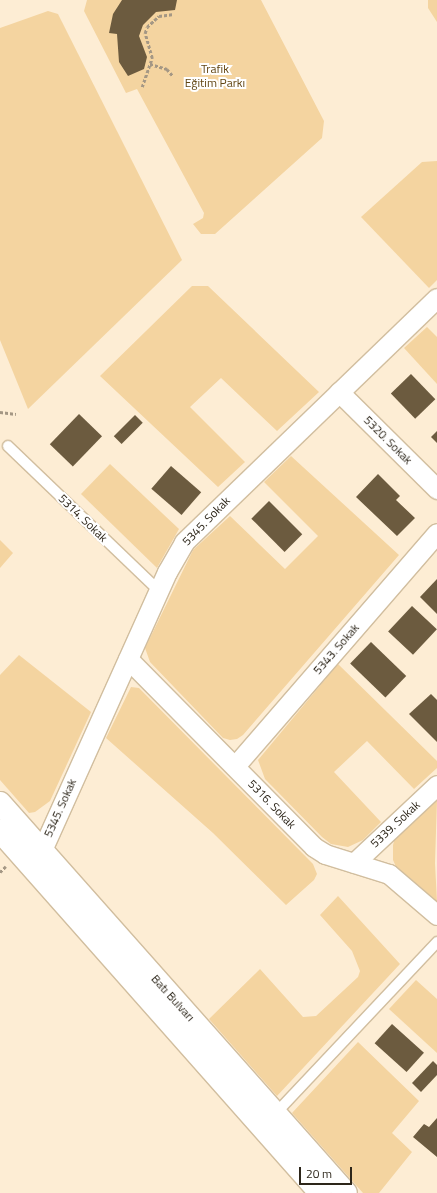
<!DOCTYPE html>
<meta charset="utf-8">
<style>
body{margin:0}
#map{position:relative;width:437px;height:1193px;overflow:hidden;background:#fdedd4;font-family:"Titillium Web",sans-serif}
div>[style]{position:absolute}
.green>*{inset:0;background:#f4d4a0}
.building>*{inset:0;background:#6c5b3f;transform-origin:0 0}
.path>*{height:2.5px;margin-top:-1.25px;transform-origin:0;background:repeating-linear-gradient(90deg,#a49784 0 3px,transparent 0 5px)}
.roads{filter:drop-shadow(1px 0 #d1be9f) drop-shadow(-1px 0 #d1be9f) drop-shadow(0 1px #d1be9f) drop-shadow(0 -1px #d1be9f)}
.service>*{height:10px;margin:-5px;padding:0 5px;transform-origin:5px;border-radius:5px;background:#fff}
.minor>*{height:19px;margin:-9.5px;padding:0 9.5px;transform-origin:9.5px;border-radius:9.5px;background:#fff}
.tertiary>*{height:22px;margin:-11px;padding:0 11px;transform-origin:11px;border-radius:11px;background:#fff}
span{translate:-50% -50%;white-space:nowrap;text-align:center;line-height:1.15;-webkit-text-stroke:4px #fff;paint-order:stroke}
.park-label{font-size:12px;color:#624613}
.street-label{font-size:12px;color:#2d261a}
.scale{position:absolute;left:299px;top:1167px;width:53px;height:18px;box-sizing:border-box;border:2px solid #2d261a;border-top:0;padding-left:5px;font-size:12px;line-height:14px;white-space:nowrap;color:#2d261a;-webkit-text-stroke:3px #fff;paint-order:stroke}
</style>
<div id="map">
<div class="green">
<div style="clip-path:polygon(87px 0,261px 0,324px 121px,322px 138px,215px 234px,201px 234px,193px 224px,203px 218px,204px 213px,137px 89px,126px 93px,84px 11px)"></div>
<div style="clip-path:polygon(428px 0,437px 0,437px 22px,428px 8px)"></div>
<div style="clip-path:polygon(48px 11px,58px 14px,182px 260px,28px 409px,0 340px,0 28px)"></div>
<div style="clip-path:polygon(437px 161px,437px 280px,429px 288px,361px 217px,422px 162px)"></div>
<div style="clip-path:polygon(192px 286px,208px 286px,319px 392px,277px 431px,221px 378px,190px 407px,245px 462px,218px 487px,100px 376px)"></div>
<div style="clip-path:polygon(427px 327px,437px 337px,437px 384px,404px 348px)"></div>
<div style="clip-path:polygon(291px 456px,399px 555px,243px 735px,237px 739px,230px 740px,223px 738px,150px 662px,145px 648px,193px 550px,230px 516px,285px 569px,318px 536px,264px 482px)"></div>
<div style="clip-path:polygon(110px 464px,179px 529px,157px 568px,81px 494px)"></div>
<div style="clip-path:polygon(0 540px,13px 553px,0 568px)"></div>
<div style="clip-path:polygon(19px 655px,91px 712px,50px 801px,35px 812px,29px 813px,0 780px,0 675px)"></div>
<div style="clip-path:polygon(338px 664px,437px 761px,437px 768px,414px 789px,367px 741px,334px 772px,381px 822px,363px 840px,348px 847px,331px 844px,322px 837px,265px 779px,258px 760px)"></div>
<div style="clip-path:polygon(131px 687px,139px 688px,313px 864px,317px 874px,314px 880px,286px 905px,213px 833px,106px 738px)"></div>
<div style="clip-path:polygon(437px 800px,435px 863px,437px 902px,397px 869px,393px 860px,393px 845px,395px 838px)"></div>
<div style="clip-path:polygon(338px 896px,400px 964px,277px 1096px,209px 1019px,260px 969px,303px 1017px,316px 1016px,358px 977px,360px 971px,352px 951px,320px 915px)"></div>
<div style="clip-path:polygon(416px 980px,437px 999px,437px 1053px,389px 1009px)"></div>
<div style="clip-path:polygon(358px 1042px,419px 1101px,392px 1133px,412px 1152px,379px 1193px,363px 1193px,292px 1113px)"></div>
</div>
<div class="building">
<div style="clip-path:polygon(122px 0,177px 0,175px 10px,156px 12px,143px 25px,139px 36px,147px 57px,144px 69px,128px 76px,119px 62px,117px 34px,109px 33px,113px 14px)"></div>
<div style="left:411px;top:374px;width:35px;height:28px;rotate:46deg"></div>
<div style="left:79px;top:414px;width:32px;height:42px;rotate:44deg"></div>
<div style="left:135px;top:415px;width:11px;height:30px;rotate:45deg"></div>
<div style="clip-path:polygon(437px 431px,437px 443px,431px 437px)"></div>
<div style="left:171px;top:466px;width:40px;height:30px;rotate:41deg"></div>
<div style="clip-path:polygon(378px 474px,400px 496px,396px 500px,415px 518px,397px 536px,356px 497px)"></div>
<div style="left:269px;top:501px;width:47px;height:25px;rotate:45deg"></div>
<div style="clip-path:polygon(437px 579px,437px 614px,420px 597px)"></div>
<div style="left:412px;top:606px;width:34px;height:35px;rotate:43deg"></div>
<div style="left:371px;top:642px;width:49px;height:30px;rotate:44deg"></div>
<div style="clip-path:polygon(431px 694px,437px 700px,437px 742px,409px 714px)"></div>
<div style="left:392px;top:1024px;width:43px;height:26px;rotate:42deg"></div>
<div style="clip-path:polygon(433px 1061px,437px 1065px,437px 1075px,421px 1092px,412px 1083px)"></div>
<div style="clip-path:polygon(437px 1118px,437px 1157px,413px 1137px,424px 1124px,429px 1127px)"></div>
</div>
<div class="path">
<div style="left:150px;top:64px;width:18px;rotate:16deg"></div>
<div style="left:167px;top:69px;width:9px;rotate:49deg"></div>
<div style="left:142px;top:87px;width:31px;rotate:-71deg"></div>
<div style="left:152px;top:58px;width:26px;rotate:-106deg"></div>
<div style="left:145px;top:33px;width:6px;rotate:-72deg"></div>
<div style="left:147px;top:27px;width:16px;rotate:-43deg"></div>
<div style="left:159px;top:16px;width:15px;rotate:-8deg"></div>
<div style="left:0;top:412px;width:16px;rotate:7deg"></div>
<div style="left:0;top:872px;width:8px;rotate:-45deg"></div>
</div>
<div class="roads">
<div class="service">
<div style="left:8px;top:446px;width:209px;rotate:43.8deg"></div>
<div style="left:276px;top:1113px;width:235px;rotate:-46.7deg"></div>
</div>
<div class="minor">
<div style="left:339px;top:392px;width:138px;rotate:44.7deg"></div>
<div style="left:128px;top:659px;width:264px;rotate:45.3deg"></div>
<div style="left:314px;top:847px;width:13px;rotate:32deg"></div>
<div style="left:325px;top:854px;width:67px;rotate:17.4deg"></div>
<div style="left:389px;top:874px;width:63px;rotate:40.5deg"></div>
<div style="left:235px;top:766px;width:308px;rotate:-49.1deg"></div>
<div style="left:42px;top:850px;width:305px;rotate:-65.8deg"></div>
<div style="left:167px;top:572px;width:34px;rotate:-60deg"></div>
<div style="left:184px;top:542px;width:351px;rotate:-44deg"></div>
<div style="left:354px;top:863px;width:114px;rotate:-43.2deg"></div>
</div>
<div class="tertiary">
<div style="left:0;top:803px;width:521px;rotate:48.42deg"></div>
<div style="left:0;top:831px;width:483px;rotate:48.5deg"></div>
</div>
</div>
<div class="park-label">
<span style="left:215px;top:76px">Trafik<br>Eğitim Parkı</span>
</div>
<div class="street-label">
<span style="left:388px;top:440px;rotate:45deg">5320. Sokak</span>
<span style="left:83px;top:518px;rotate:44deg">5314. Sokak</span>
<span style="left:206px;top:521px;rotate:-46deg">5345. Sokak</span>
<span style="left:336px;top:649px;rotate:-49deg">5343. Sokak</span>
<span style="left:272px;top:804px;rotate:46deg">5316. Sokak</span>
<span style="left:60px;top:808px;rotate:-66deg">5345. Sokak</span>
<span style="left:395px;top:824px;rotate:-43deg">5339. Sokak</span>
<span style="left:173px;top:998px;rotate:48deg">Batı Bulvarı</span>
</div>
<div class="scale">20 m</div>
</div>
